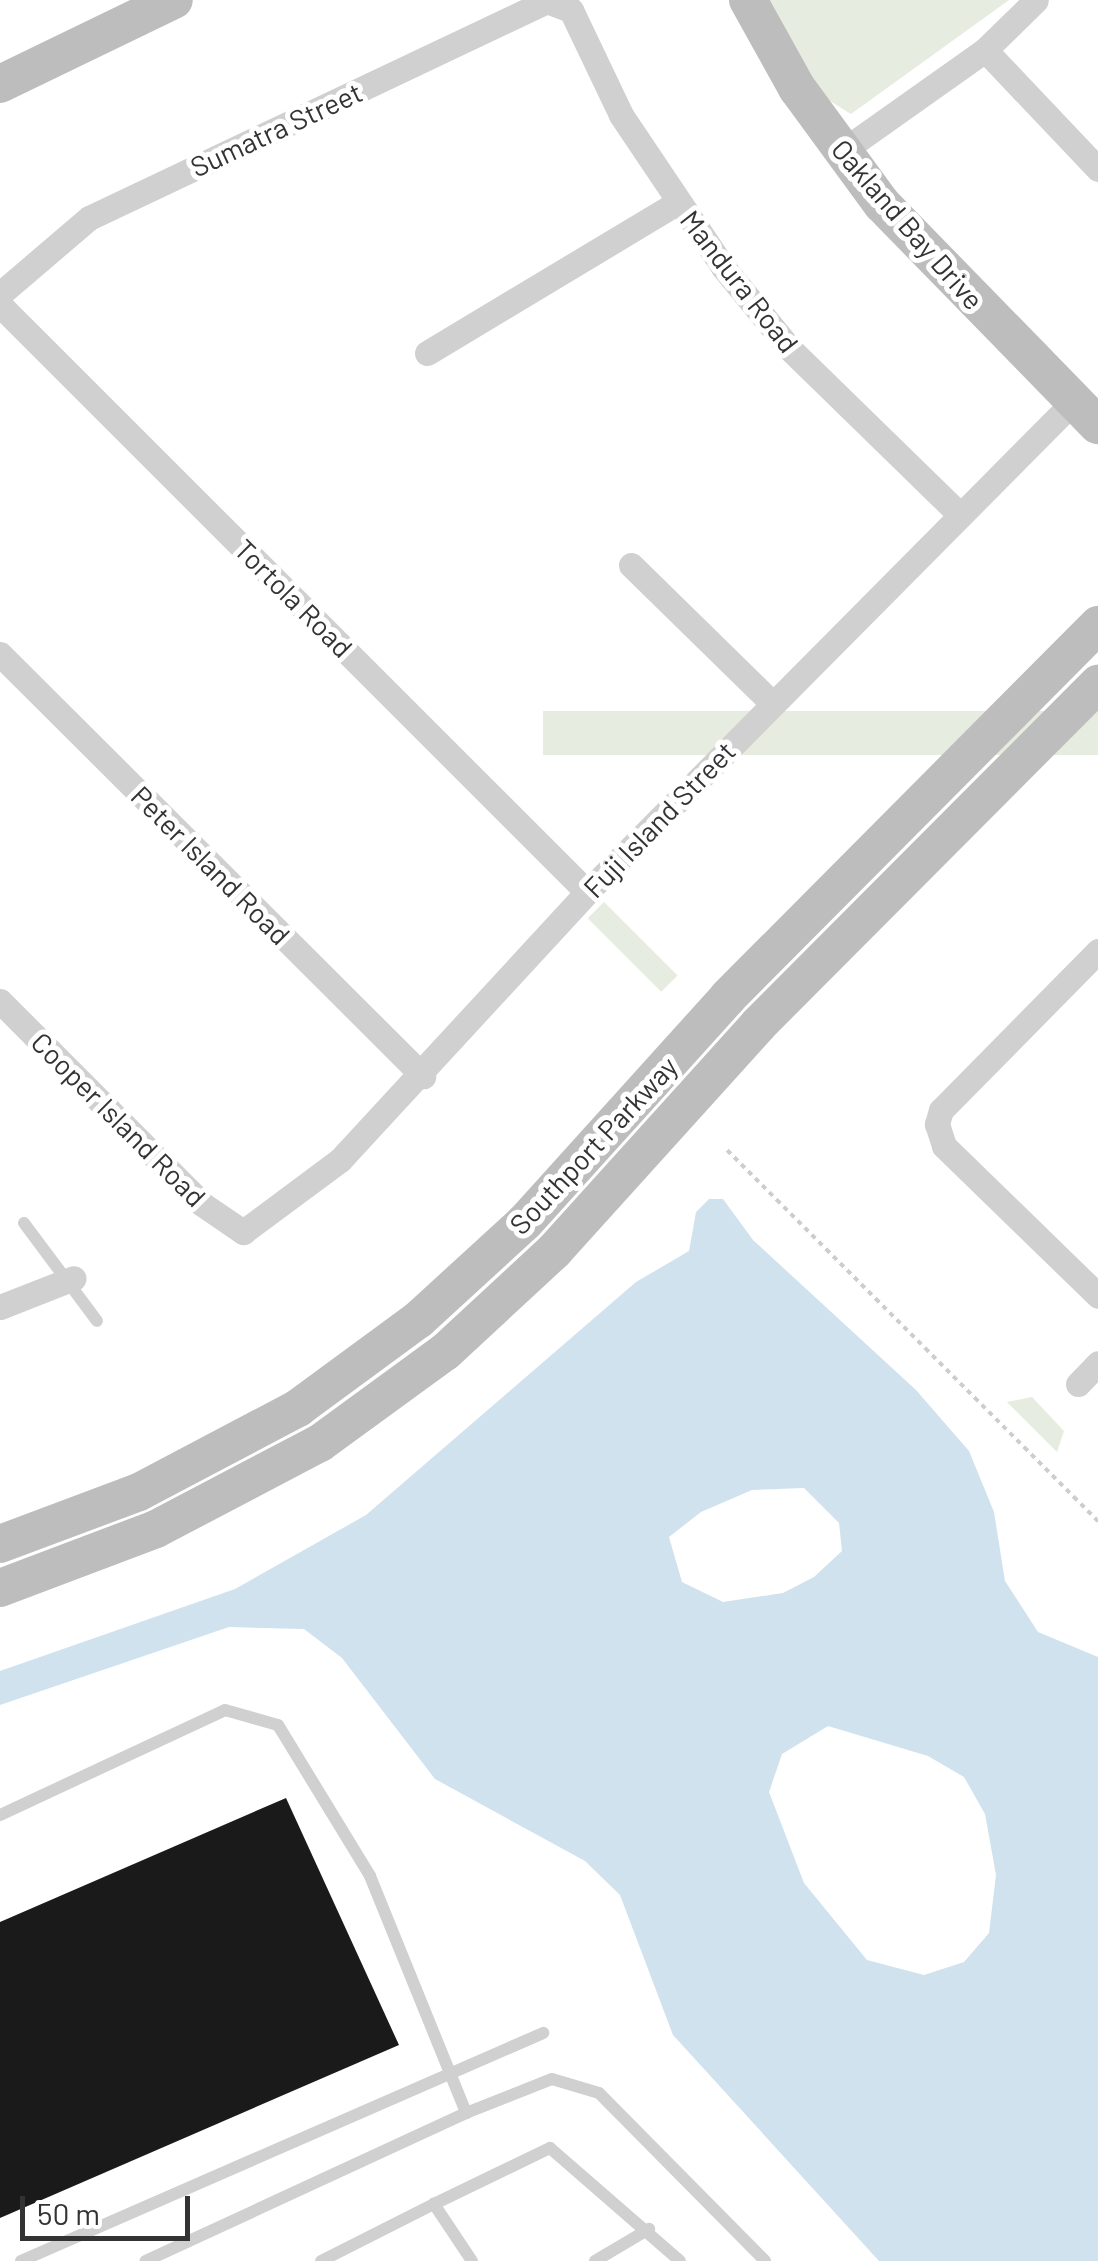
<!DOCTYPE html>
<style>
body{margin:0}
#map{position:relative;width:1098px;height:2261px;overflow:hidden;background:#fff;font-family:Barlow,sans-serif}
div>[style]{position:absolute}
.green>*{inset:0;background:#e6ecdf;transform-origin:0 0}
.water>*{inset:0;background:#cfe2ee}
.building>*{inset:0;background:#1a1a1a}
.path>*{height:4px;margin-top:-2px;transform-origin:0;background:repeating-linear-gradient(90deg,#cdcdcd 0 5px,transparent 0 10px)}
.lane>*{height:12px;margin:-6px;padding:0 6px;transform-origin:6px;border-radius:6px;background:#d0d0d0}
.street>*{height:25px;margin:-12.5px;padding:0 12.5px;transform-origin:12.5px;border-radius:12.5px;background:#d0d0d0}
.secondary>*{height:38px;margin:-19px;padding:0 19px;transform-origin:19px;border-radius:19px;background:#bdbdbd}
span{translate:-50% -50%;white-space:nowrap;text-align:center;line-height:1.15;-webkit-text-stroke:10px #fff;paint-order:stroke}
.street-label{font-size:28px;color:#333}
.scale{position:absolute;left:20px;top:2196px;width:170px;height:45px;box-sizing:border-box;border:5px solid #333;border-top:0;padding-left:12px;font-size:30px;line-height:35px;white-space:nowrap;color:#333;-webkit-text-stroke:8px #fff;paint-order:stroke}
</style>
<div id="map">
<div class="green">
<div style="clip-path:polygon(768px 0,1009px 0,851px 114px,825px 98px)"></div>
<div style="left:1098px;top:711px;width:44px;height:555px;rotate:90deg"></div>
<div style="left:604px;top:902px;width:104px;height:23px;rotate:45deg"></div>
<div style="clip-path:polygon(1032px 1397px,1064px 1431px,1057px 1452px,1007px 1402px)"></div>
</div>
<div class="water">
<div style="clip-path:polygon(evenodd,709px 1199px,723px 1199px,753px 1240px,916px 1390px,969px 1451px,994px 1512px,1005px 1581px,1038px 1632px,1098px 1657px,1098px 2261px,879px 2261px,673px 2035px,620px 1895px,585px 1861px,435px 1779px,342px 1658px,304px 1629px,229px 1627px,0 1705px,0 1671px,235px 1589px,366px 1515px,636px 1282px,689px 1251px,696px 1212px,709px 1199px,804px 1488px,839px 1523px,842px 1551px,814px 1577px,783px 1593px,723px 1602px,682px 1582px,669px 1537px,701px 1512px,752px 1490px,804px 1488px,709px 1199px,828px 1726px,928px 1756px,964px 1777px,985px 1814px,996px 1875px,989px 1933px,964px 1962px,924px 1975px,867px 1960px,804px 1883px,769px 1792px,782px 1754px,828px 1726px)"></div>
</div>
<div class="building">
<div style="clip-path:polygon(286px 1798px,399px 2045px,0 2218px,0 1922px)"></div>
</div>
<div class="path">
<div style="left:727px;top:1150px;width:525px;rotate:45deg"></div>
</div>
<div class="lane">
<div style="left:24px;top:1223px;width:122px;rotate:53.3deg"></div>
<div style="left:0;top:1815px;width:248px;rotate:-25deg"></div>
<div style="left:225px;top:1710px;width:55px;rotate:15.8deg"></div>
<div style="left:278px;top:1725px;width:177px;rotate:58.6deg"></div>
<div style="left:370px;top:1876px;width:256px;rotate:67.9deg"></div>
<div style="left:466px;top:2113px;width:353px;rotate:155.2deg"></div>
<div style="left:466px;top:2113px;width:92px;rotate:-21.6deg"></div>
<div style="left:552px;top:2079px;width:49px;rotate:16.6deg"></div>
<div style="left:599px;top:2093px;width:236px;rotate:45.3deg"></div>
<div style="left:21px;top:2261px;width:570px;rotate:-23.59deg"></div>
<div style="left:321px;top:2261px;width:127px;rotate:-26.8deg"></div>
<div style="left:472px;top:2261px;width:69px;rotate:-123.7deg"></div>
<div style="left:434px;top:2204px;width:129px;rotate:-25.8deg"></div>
<div style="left:550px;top:2148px;width:172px;rotate:41deg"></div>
<div style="left:595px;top:2261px;width:63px;rotate:-30.7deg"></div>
</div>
<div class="street">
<div style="left:985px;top:50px;width:164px;rotate:46.5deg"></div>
<div style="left:841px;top:152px;width:176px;rotate:-35.3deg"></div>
<div style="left:985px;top:50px;width:71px;rotate:-44.4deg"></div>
<div style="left:0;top:294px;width:117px;rotate:-40.5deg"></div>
<div style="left:89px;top:218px;width:507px;rotate:-25.35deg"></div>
<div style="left:547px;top:1px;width:26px;rotate:21deg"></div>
<div style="left:571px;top:10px;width:116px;rotate:64.5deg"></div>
<div style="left:621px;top:115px;width:183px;rotate:56.1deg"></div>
<div style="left:723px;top:267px;width:106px;rotate:50.7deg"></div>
<div style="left:790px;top:349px;width:238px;rotate:44.3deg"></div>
<div style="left:0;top:305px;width:830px;rotate:45deg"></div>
<div style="left:427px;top:353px;width:293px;rotate:-31deg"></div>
<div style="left:631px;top:565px;width:197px;rotate:44.4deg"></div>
<div style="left:0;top:654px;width:598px;rotate:44.93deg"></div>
<div style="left:1098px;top:951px;width:223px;rotate:134.6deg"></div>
<div style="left:941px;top:1110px;width:15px;rotate:106deg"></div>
<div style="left:937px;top:1124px;width:23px;rotate:72deg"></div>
<div style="left:944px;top:1146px;width:215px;rotate:44.2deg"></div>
<div style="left:0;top:1001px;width:286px;rotate:45.1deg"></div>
<div style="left:202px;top:1204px;width:50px;rotate:34.3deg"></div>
<div style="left:243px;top:1232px;width:121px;rotate:-36.6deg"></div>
<div style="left:340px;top:1160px;width:364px;rotate:-47.3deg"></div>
<div style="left:587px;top:892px;width:692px;rotate:-45.23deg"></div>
<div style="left:0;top:1307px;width:79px;rotate:-21.4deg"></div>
<div style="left:1078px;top:1384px;width:29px;rotate:-46deg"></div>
</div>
<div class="secondary">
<div style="left:748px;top:0;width:101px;rotate:60.9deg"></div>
<div style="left:797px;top:88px;width:144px;rotate:53.8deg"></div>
<div style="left:882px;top:204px;width:309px;rotate:45.7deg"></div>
<div style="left:0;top:84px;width:193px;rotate:-25.8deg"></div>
<div style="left:0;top:1544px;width:148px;rotate:-20.5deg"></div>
<div style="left:139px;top:1492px;width:180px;rotate:-27.8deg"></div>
<div style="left:298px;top:1408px;width:149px;rotate:-36.3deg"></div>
<div style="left:418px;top:1320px;width:145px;rotate:-42.5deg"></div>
<div style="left:525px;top:1222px;width:303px;rotate:-47.9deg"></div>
<div style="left:728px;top:997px;width:525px;rotate:-45.15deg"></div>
<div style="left:0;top:1588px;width:167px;rotate:-20.7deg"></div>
<div style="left:156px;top:1529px;width:185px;rotate:-27.7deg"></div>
<div style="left:320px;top:1443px;width:155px;rotate:-36.1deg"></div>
<div style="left:445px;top:1352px;width:149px;rotate:-42.8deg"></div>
<div style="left:554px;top:1251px;width:304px;rotate:-47.9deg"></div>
<div style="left:758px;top:1025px;width:482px;rotate:-45.1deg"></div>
</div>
<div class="street-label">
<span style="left:276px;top:129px;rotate:-25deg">Sumatra Street</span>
<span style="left:908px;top:224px;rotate:49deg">Oakland Bay Drive</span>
<span style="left:740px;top:281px;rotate:52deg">Mandura Road</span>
<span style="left:294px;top:598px;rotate:45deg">Tortola Road</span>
<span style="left:659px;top:819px;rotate:-46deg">Fuji Island Street</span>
<span style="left:211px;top:865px;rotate:45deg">Peter Island Road</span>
<span style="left:119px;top:1119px;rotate:45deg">Cooper Island Road</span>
<span style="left:593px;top:1145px;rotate:-47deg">Southport Parkway</span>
</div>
<div class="scale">50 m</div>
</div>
